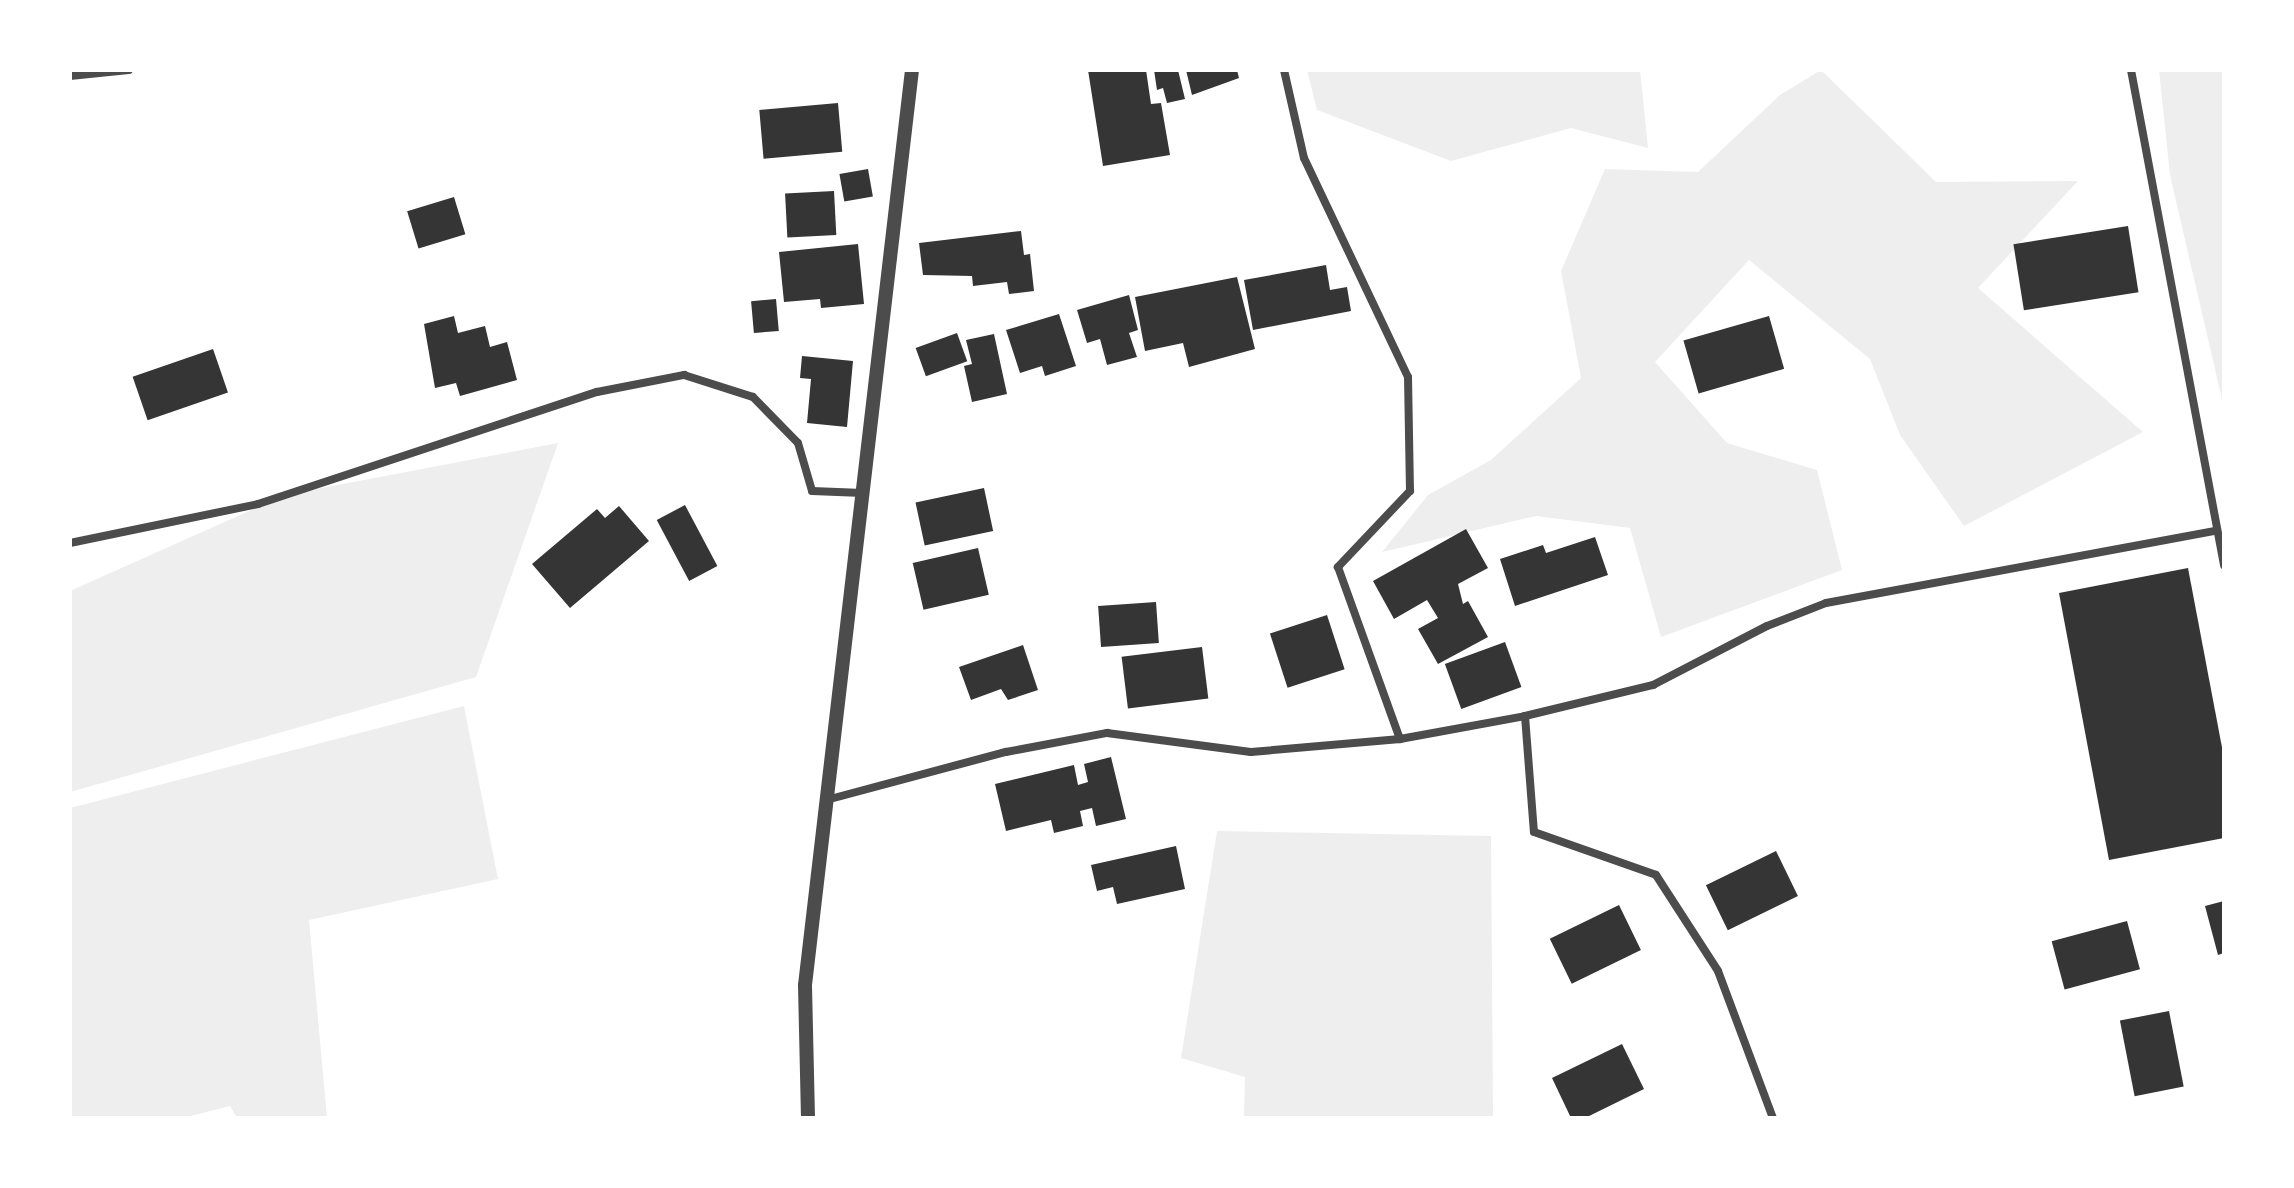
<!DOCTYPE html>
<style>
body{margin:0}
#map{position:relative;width:2294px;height:1188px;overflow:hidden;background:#fff;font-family:Jost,sans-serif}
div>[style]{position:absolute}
.green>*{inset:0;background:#eee}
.building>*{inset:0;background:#353535;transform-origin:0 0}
.minor>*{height:8px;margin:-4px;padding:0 4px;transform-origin:4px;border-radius:4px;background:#4c4c4c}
.tertiary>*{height:14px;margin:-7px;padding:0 7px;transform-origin:7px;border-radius:7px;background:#4c4c4c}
span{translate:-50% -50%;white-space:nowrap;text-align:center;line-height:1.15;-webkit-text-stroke:8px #fff;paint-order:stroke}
.frame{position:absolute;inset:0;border:72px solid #fff;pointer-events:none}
</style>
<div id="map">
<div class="green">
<div style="clip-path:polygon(1307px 70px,1640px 70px,1648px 148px,1571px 128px,1451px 161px,1317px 110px)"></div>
<div style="clip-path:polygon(1821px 70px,1936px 182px,2078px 181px,1978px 288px,2143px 432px,1964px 526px,1900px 435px,1870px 359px,1749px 260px,1655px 362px,1727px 443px,1817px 470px,1842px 570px,1661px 637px,1630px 528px,1536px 516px,1382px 552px,1428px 495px,1491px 460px,1581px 378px,1561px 271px,1605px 169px,1698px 172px,1780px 95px)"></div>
<div style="clip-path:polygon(2159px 70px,2224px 70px,2224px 408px,2170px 175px)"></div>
<div style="clip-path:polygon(558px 443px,476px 677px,70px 792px,70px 591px,285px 495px)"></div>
<div style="clip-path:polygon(464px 706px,498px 879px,309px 920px,327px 1118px,237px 1118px,230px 1106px,183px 1118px,70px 1118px,70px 808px)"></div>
<div style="clip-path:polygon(1217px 831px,1491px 836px,1493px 1118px,1244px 1118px,1245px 1077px,1181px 1058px)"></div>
</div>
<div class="building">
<div style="clip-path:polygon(1088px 70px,1146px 70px,1151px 104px,1161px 103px,1170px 155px,1103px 166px)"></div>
<div style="clip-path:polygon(1154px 70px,1178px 70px,1185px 99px,1167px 103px,1163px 88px,1157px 90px)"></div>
<div style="clip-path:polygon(1186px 70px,1237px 70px,1239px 78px,1192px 95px)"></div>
<div style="left:838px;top:103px;width:49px;height:79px;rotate:85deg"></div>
<div style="left:868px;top:169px;width:28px;height:29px;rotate:80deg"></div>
<div style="left:834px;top:191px;width:44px;height:49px;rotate:87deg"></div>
<div style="left:454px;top:197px;width:39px;height:49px;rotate:73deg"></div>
<div style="left:2128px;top:226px;width:67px;height:116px;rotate:81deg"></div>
<div style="clip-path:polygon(1021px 231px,1024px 255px,1030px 254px,1034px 291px,1009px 294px,1007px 282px,973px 286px,972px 276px,923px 275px,919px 243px)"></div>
<div style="clip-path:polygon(858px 244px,864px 304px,821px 308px,820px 299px,784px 302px,779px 252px)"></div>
<div style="clip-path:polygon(1326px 265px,1330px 290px,1347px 287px,1351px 311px,1253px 330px,1244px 280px)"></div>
<div style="clip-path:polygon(1237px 277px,1255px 349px,1189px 367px,1183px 343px,1145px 351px,1135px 297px)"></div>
<div style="clip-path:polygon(1129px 295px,1138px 330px,1129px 333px,1137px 357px,1107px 365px,1100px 339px,1087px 343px,1077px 310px)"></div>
<div style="left:776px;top:299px;width:32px;height:25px;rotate:85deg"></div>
<div style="clip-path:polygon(1059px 314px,1076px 366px,1045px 376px,1042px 366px,1020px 373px,1006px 330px)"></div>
<div style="clip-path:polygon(454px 316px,458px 333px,485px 326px,490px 347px,507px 342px,517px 380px,460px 396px,456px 383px,435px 388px,424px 324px)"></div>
<div style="left:1769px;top:316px;width:55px;height:89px;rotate:74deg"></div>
<div style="left:957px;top:333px;width:30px;height:44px;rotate:70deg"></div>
<div style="clip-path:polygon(994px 334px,1007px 394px,972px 402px,964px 366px,972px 364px,966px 340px)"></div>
<div style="left:213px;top:349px;width:46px;height:85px;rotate:71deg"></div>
<div style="clip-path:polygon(802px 356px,853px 361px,847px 427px,807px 423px,811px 379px,800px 378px)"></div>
<div style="left:984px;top:488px;width:44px;height:70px;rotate:78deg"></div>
<div style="left:685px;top:505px;width:69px;height:32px;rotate:62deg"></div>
<div style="clip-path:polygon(619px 506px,649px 541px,570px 608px,532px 564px,597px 509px,605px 518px)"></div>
<div style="clip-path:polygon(1466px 529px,1488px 568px,1458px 584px,1463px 604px,1468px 601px,1488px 637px,1438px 664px,1418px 629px,1438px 618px,1427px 600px,1394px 619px,1373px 581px)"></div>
<div style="clip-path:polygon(1595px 537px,1608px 575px,1515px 606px,1500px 559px,1543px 545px,1546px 553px)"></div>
<div style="left:978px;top:548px;width:48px;height:67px;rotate:77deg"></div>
<div style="clip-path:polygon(2188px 568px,2224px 758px,2224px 838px,2109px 860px,2059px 593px)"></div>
<div style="left:1156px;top:602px;width:41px;height:58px;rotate:86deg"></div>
<div style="left:1327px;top:615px;width:57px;height:60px;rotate:72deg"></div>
<div style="left:1505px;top:642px;width:48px;height:64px;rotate:70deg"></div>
<div style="clip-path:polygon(1023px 645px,1038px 690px,1008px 700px,1001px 689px,971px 700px,959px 667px)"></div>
<div style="left:1202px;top:647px;width:52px;height:81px;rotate:83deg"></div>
<div style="clip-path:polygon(1111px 757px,1126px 819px,1096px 826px,1092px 808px,1080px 811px,1083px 826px,1054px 833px,1051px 820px,1006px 831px,995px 784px,1074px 765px,1078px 785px,1088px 782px,1084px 764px)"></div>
<div style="clip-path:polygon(1176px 846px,1185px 889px,1117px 904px,1113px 887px,1097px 891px,1091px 865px)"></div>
<div style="left:1776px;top:851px;width:50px;height:78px;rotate:64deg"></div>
<div style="clip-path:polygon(2224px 901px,2224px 953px,2218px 955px,2205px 906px)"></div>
<div style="left:1619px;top:905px;width:50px;height:77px;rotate:64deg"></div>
<div style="left:2127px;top:921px;width:50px;height:78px;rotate:75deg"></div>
<div style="left:2169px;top:1011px;width:77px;height:50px;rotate:79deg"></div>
<div style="clip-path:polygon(1622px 1044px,1644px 1089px,1585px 1118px,1571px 1118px,1552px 1078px)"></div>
</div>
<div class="minor">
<div style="left:1284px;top:70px;width:90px;rotate:77.2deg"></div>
<div style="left:1304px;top:158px;width:242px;rotate:64.6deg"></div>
<div style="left:1408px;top:377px;width:114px;rotate:89deg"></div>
<div style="left:1410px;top:491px;width:105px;rotate:133.5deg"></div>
<div style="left:1338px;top:567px;width:183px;rotate:70.2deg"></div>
<div style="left:2131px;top:70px;width:504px;rotate:79.36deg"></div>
<div style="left:70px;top:76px;width:59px;rotate:-5.8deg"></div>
<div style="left:70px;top:543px;width:192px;rotate:-11.7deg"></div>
<div style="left:258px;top:504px;width:357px;rotate:-18.3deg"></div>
<div style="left:597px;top:392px;width:89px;rotate:-11.1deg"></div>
<div style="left:684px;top:375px;width:72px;rotate:17.7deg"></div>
<div style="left:753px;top:397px;width:64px;rotate:45.6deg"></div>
<div style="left:798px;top:443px;width:50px;rotate:73.7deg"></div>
<div style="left:812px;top:491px;width:51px;rotate:2.2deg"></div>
<div style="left:1525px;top:716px;width:116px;rotate:85.6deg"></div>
<div style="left:1534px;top:832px;width:129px;rotate:19.4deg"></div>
<div style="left:1656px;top:875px;width:114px;rotate:57.1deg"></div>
<div style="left:1718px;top:971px;width:157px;rotate:69.5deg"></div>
<div style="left:830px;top:799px;width:182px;rotate:-15deg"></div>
<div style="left:1006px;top:752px;width:103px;rotate:-10.7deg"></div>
<div style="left:1107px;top:733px;width:145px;rotate:7.5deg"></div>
<div style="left:1251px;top:752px;width:150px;rotate:-5deg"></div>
<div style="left:1400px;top:739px;width:127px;rotate:-10.4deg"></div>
<div style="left:1525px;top:716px;width:132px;rotate:-13.6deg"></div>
<div style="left:1653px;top:685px;width:128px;rotate:-27.4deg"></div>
<div style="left:1767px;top:626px;width:63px;rotate:-21.3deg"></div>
<div style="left:1826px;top:603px;width:397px;rotate:-10.5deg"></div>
</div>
<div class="tertiary">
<div style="left:808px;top:1118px;width:133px;rotate:-91.3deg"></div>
<div style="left:805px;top:985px;width:921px;rotate:-83.33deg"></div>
</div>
<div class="frame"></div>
</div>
